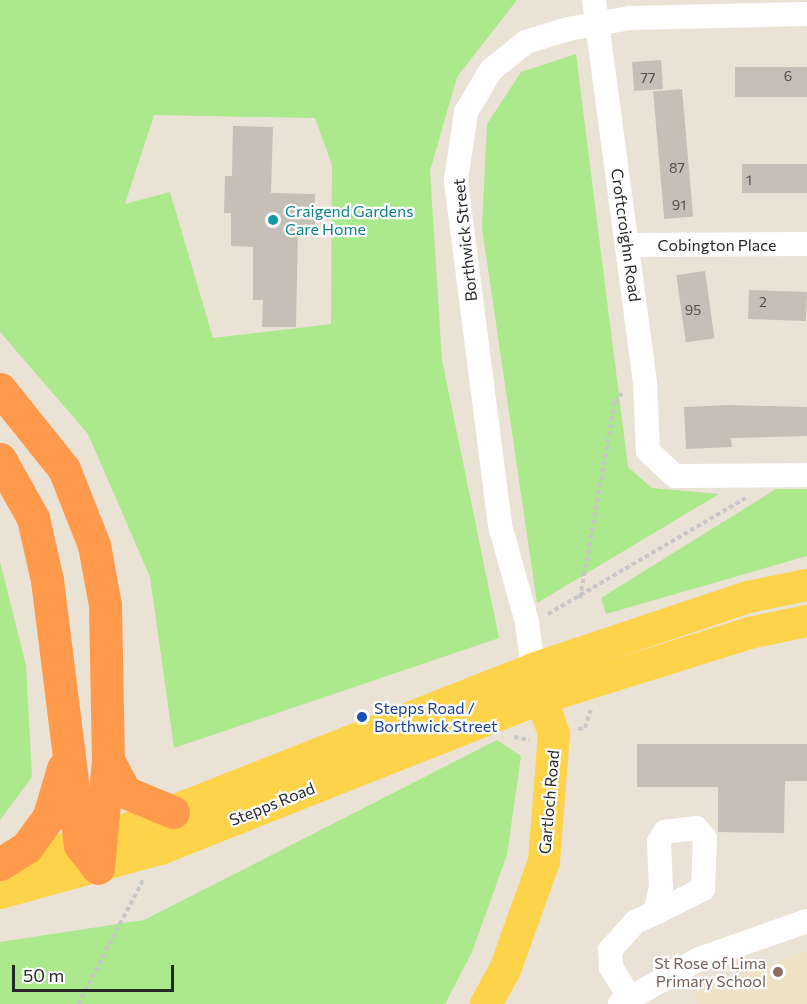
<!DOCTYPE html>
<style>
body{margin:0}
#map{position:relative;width:807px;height:1004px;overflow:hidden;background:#ebe2d6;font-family:Commissioner,sans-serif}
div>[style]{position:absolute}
.education>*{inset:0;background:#efe1c3}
.green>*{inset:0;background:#ace88c}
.building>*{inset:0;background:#c6bfb6;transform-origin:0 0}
.path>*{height:4px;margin-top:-2px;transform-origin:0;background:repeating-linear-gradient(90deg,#c7c7c7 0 4.5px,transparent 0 7.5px)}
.minor>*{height:24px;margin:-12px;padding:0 12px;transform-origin:12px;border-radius:12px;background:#fff}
.major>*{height:32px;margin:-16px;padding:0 16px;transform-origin:16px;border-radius:16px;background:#fdd34a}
.highway>*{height:33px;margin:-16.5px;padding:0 16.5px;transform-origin:16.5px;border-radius:16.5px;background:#ff9a4d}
.dots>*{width:16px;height:16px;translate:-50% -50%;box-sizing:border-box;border:3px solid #fff;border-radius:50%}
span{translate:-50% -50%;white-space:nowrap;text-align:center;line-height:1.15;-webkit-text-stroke:4.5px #fff;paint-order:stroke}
.number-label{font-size:14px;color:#4f4d4b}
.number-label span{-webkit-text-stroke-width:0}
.culture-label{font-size:16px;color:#0d838f}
.left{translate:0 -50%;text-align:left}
.street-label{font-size:16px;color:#272727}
.transit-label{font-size:16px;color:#164399}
.education-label{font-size:16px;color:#785e54}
.right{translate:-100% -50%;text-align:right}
.scale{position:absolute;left:12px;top:965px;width:162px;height:27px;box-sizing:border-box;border:3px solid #272727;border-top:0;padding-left:8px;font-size:18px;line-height:21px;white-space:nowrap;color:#272727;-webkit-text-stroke:4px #fff;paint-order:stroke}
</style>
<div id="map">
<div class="education">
<div style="clip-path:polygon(807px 951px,807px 1004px,698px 1004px,692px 993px)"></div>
</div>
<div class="green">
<div style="clip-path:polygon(evenodd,0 0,517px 0,457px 77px,430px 171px,442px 360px,499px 638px,174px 748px,150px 577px,88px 434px,0 332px,0 0,154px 115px,315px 118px,332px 165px,331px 324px,213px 338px,170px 192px,125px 204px,154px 115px)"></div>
<div style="clip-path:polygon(576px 54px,628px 467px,652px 488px,719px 494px,537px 603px,482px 228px,487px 124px,521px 72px)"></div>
<div style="clip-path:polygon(776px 489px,807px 489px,807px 556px,606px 614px,601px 598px)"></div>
<div style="clip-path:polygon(0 562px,26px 666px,32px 777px,0 820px)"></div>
<div style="clip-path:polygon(497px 740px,521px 756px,507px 855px,472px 952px,445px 1004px,0 1004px,0 942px,144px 920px)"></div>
</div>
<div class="building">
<div style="left:661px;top:60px;width:29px;height:29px;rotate:86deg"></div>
<div style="left:735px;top:67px;width:72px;height:30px"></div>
<div style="left:682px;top:89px;width:128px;height:29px;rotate:85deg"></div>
<div style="clip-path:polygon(233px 126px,273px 127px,271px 193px,315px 194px,315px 228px,298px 228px,296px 327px,262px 327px,263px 300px,253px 300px,253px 247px,231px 246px,231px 213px,224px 213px,225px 176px,232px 176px)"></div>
<div style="left:807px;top:164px;width:29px;height:65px;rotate:90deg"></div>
<div style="left:705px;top:271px;width:68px;height:29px;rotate:82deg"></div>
<div style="left:749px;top:290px;width:58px;height:29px;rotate:2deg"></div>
<div style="clip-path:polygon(729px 405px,807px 407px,807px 436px,731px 438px,732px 447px,686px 449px,684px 407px)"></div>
<div style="clip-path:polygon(637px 744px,807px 744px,807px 781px,785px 781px,784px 833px,718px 832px,718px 787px,637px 787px)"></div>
</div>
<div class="path">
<div style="left:580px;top:598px;width:199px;rotate:-79.9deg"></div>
<div style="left:615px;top:402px;width:11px;rotate:-52deg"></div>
<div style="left:548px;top:614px;width:229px;rotate:-30.4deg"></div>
<div style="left:578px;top:729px;width:7px;rotate:-8deg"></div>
<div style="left:585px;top:728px;width:19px;rotate:-72deg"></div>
<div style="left:514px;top:737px;width:16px;rotate:11deg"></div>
<div style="left:78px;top:1004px;width:140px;rotate:-62.3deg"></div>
</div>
<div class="minor">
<div style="left:594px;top:0;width:386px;rotate:82.4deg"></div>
<div style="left:645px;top:383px;width:68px;rotate:87.5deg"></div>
<div style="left:648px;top:451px;width:37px;rotate:43deg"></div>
<div style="left:675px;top:476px;width:132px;rotate:-0.4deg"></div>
<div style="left:627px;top:245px;width:180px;rotate:-0.3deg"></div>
<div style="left:533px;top:669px;width:47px;rotate:-97.3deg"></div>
<div style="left:527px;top:622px;width:101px;rotate:-105.6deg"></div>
<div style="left:500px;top:525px;width:348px;rotate:-97.3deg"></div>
<div style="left:456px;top:180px;width:69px;rotate:-81.6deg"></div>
<div style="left:466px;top:112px;width:49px;rotate:-59.2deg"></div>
<div style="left:491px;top:70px;width:45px;rotate:-38.7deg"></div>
<div style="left:526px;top:42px;width:44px;rotate:-17.2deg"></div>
<div style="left:568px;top:29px;width:63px;rotate:-10.1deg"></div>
<div style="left:630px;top:18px;width:177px;rotate:-1.3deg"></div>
<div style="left:630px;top:998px;width:36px;rotate:-122deg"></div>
<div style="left:611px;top:967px;width:17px;rotate:-93deg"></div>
<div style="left:610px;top:950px;width:38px;rotate:-48deg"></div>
<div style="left:635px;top:922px;width:22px;rotate:-24deg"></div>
<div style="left:655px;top:913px;width:54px;rotate:-26.6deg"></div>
<div style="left:703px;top:889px;width:51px;rotate:-87.8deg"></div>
<div style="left:705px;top:838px;width:13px;rotate:-132deg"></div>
<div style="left:696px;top:828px;width:31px;rotate:173deg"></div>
<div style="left:665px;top:832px;width:12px;rotate:121deg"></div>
<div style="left:659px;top:842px;width:45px;rotate:87.5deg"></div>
<div style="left:661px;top:887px;width:27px;rotate:103deg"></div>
<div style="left:620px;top:1004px;width:91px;rotate:-29.7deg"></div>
<div style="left:699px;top:959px;width:114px;rotate:-19.4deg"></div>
</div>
<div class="major">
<div style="left:1px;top:865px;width:104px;rotate:-14.4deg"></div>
<div style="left:102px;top:839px;width:463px;rotate:-21.5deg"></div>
<div style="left:533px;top:669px;width:227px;rotate:-18.5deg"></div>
<div style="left:748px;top:597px;width:60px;rotate:-11.5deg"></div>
<div style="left:0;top:893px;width:166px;rotate:-15.4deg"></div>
<div style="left:160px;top:849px;width:408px;rotate:-21.6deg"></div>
<div style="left:539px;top:699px;width:220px;rotate:-17.4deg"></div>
<div style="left:749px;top:633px;width:59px;rotate:-11.7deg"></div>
<div style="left:486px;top:1004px;width:39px;rotate:-61deg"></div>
<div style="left:505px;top:970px;width:116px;rotate:-70.3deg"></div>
<div style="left:544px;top:861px;width:127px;rotate:-85.5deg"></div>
<div style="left:554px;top:734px;width:59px;rotate:-108.7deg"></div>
</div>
<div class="highway">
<div style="left:0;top:389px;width:102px;rotate:51.3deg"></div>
<div style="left:64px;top:469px;width:82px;rotate:68.5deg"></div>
<div style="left:94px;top:545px;width:61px;rotate:79.6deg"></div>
<div style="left:105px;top:605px;width:155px;rotate:88.9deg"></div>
<div style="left:108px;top:760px;width:108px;rotate:95.3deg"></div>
<div style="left:0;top:459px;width:68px;rotate:60.8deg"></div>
<div style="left:33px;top:518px;width:64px;rotate:77.3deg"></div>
<div style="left:47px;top:580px;width:267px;rotate:82.9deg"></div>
<div style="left:80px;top:845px;width:29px;rotate:52deg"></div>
<div style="left:108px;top:760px;width:36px;rotate:62deg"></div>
<div style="left:125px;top:792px;width:52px;rotate:22.6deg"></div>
<div style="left:0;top:864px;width:31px;rotate:-32deg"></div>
<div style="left:26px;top:848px;width:39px;rotate:-54deg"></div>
<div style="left:49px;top:816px;width:50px;rotate:-73.7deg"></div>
</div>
<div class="dots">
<div style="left:273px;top:220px;background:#0f9aa8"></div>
<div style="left:362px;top:717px;background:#1a4fb4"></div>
<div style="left:778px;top:972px;background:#8d6e63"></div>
</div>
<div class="number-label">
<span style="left:788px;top:76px">6</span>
<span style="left:648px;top:78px">77</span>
<span style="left:677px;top:168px">87</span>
<span style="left:749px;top:180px">1</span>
<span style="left:679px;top:205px">91</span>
<span style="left:763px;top:302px">2</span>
<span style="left:693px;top:310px">95</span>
</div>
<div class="culture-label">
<span class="left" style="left:285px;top:220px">Craigend Gardens<br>Care Home</span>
</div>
<div class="street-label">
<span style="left:626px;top:235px;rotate:82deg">Croftcroighn Road</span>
<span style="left:465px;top:240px;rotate:-96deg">Borthwick Street</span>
<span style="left:717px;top:245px">Cobington Place</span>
<span style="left:549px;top:802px;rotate:-85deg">Gartloch Road</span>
<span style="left:272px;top:804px;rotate:-22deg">Stepps Road</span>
</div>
<div class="transit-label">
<span class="left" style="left:374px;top:717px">Stepps Road /<br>Borthwick Street</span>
</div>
<div class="education-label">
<span class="right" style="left:766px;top:972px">St Rose of Lima<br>Primary School</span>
</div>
<div class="scale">50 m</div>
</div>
